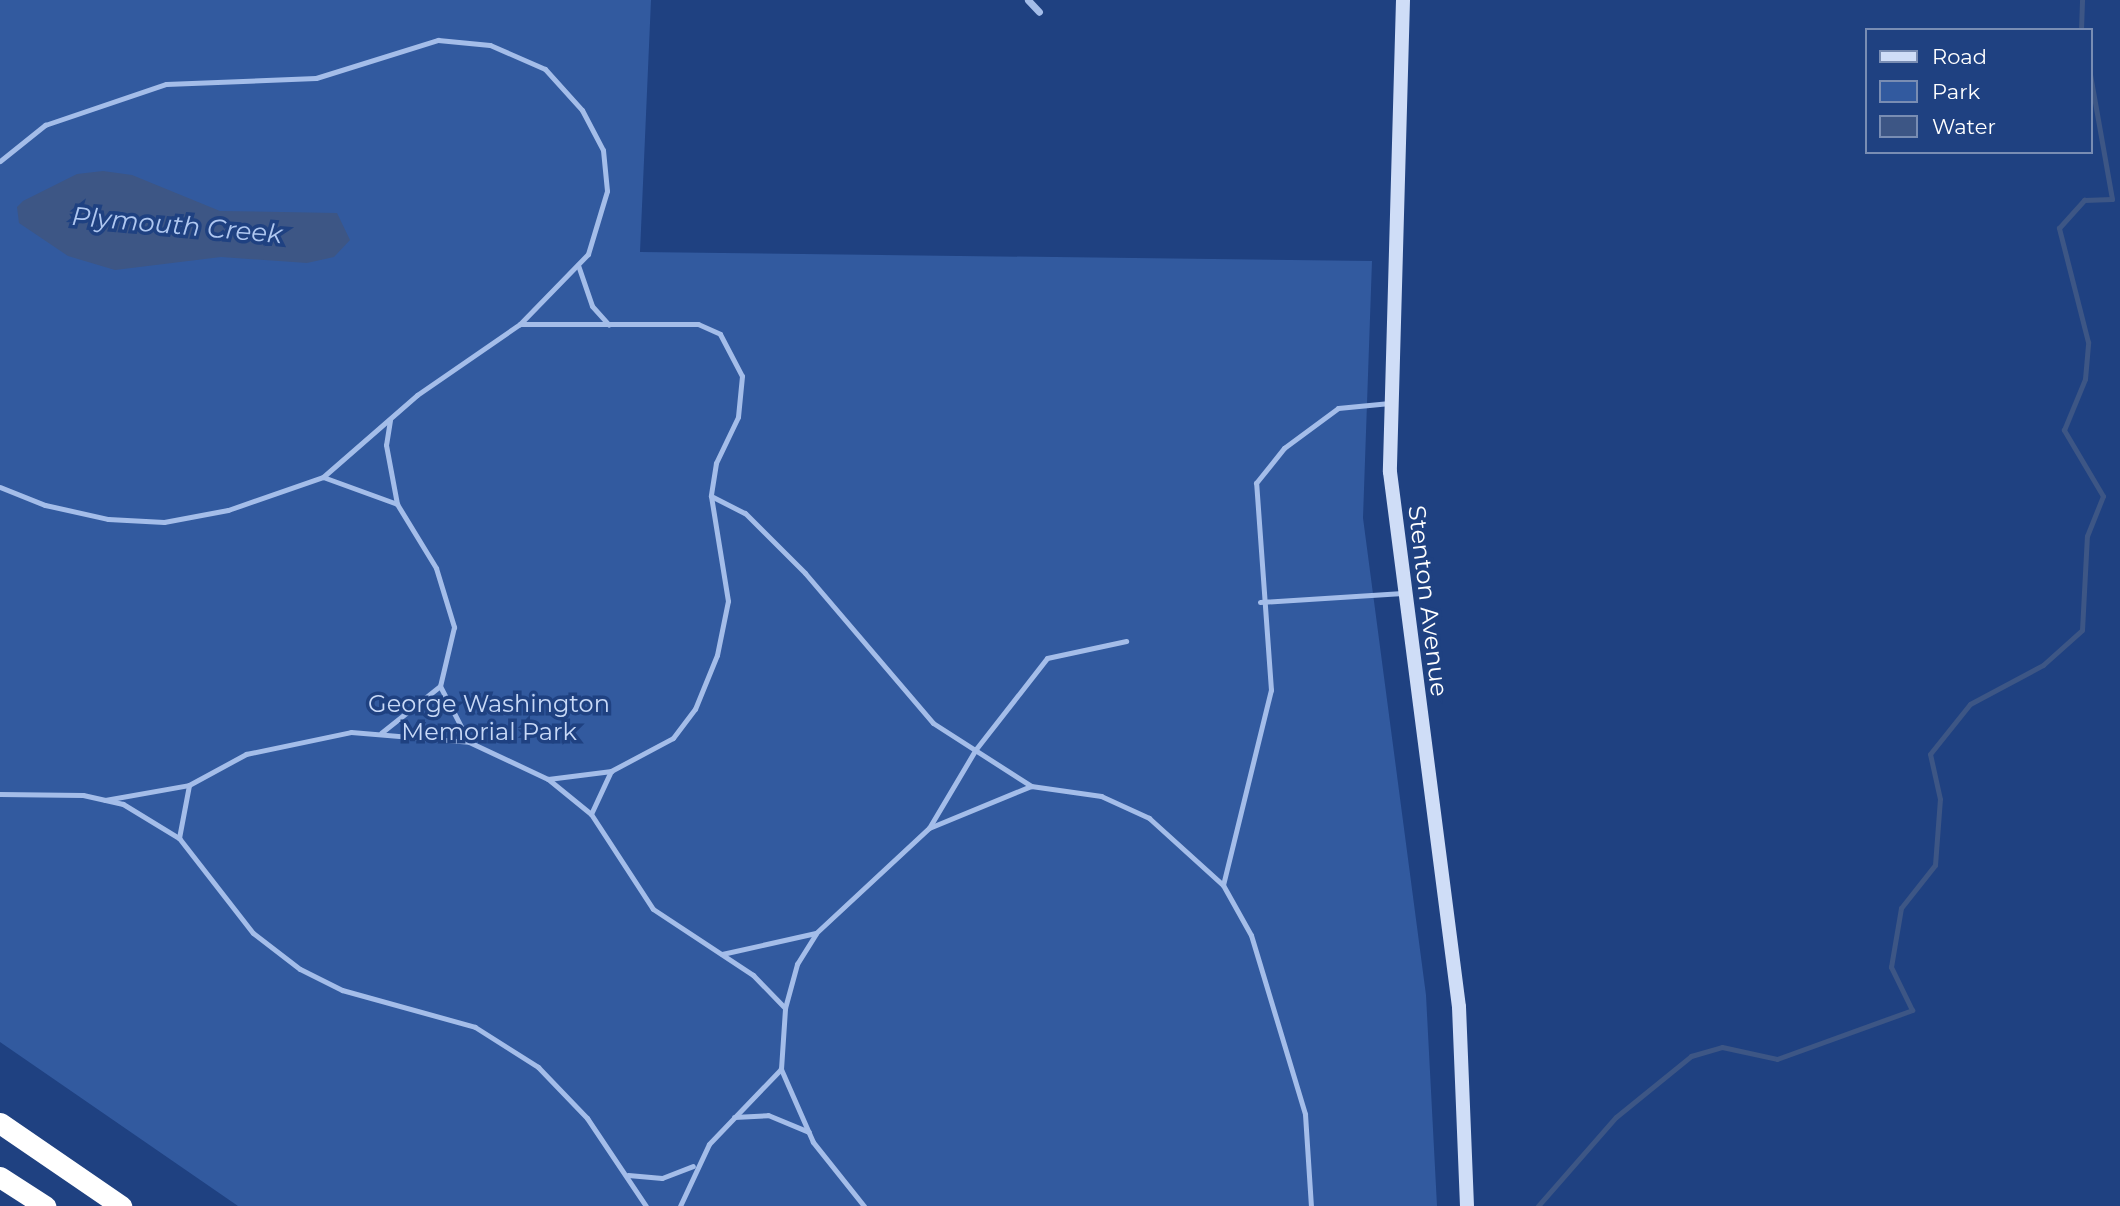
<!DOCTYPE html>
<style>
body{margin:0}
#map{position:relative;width:2120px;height:1206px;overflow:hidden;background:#1f4181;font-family:Montserrat,sans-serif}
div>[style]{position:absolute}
.green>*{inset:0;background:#325a9f}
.water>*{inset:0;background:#3d5685}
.stream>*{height:5px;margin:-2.5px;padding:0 2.5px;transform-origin:2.5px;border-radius:2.5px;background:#3d5685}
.service>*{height:5px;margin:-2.5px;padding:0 2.5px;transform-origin:2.5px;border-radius:2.5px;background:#a4bde9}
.minor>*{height:7px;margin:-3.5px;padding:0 3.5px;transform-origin:3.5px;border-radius:3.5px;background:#a4bde9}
.secondary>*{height:14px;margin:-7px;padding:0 7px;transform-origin:7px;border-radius:7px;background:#cfddf7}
.motorway>*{height:21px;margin:-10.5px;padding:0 10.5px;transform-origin:10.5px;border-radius:10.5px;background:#fff}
span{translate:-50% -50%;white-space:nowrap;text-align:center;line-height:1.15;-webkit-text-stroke:7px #1f4181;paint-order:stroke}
.street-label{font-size:24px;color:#fff}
.park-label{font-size:24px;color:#c8d9f7}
.water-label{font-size:26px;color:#afc7f0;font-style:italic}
.legend{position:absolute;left:1865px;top:28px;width:228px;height:126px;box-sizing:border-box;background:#1f4181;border:2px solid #798db3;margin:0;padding:9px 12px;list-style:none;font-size:21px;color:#fff}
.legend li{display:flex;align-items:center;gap:14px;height:35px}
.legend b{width:35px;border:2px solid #798db3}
</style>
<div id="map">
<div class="green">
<div style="clip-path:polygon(0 0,651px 0,640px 252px,1372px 261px,1363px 518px,1426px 995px,1437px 1206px,238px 1206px,0 1042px)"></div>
</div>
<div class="water">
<div style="clip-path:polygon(103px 171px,132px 175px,220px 211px,337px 213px,350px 240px,334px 257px,307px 263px,221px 257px,115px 270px,68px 256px,19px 223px,17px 207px,23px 201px,77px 174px)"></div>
</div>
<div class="stream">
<div style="left:2081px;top:30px;width:30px;rotate:-88deg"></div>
<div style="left:1538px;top:1206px;width:118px;rotate:-48.8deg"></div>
<div style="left:1616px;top:1117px;width:97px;rotate:-39.1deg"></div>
<div style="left:1691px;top:1056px;width:32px;rotate:-16deg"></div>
<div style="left:1722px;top:1047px;width:56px;rotate:12.3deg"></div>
<div style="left:1777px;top:1059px;width:144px;rotate:-19.9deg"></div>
<div style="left:1912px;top:1010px;width:48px;rotate:-116deg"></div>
<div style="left:1891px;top:967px;width:60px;rotate:-80.4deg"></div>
<div style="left:1901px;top:908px;width:55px;rotate:-51.7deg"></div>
<div style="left:1935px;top:865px;width:66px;rotate:-85.7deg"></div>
<div style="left:1940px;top:799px;width:46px;rotate:-102.5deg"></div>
<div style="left:1930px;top:754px;width:64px;rotate:-51.3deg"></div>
<div style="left:1970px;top:704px;width:83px;rotate:-28.1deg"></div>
<div style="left:2043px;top:665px;width:52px;rotate:-41.9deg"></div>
<div style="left:2082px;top:630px;width:94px;rotate:-87deg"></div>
<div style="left:2087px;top:536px;width:43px;rotate:-68.2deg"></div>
<div style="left:2103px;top:496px;width:77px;rotate:-120.6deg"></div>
<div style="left:2064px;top:430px;width:55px;rotate:-67.6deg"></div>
<div style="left:2085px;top:379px;width:37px;rotate:-85deg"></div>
<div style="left:2088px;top:342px;width:118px;rotate:-104.3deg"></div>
<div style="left:2059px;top:228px;width:38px;rotate:-48deg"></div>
<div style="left:2084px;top:200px;width:28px;rotate:-2deg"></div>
<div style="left:2112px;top:199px;width:127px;rotate:-100deg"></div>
</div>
<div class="service">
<div style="left:0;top:161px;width:58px;rotate:-38.7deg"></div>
<div style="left:45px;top:125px;width:128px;rotate:-18.7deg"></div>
<div style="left:166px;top:84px;width:150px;rotate:-2.3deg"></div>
<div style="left:316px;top:78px;width:128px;rotate:-17.3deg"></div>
<div style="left:438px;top:40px;width:52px;rotate:5.5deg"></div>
<div style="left:490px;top:45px;width:60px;rotate:23.6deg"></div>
<div style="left:545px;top:69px;width:55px;rotate:47.9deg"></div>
<div style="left:582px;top:110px;width:45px;rotate:62.3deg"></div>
<div style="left:603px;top:150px;width:41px;rotate:84.4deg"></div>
<div style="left:607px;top:191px;width:66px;rotate:106.8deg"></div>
<div style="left:588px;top:254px;width:98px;rotate:134.2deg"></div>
<div style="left:578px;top:265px;width:43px;rotate:71.1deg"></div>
<div style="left:592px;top:306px;width:25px;rotate:48deg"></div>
<div style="left:390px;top:420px;width:25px;rotate:99deg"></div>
<div style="left:386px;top:445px;width:60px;rotate:79.4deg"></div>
<div style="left:397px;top:504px;width:75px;rotate:58.6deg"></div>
<div style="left:436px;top:568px;width:62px;rotate:73deg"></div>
<div style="left:454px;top:627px;width:61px;rotate:103.3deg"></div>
<div style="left:440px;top:686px;width:63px;rotate:62.6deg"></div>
<div style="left:323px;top:477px;width:79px;rotate:20deg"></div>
<div style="left:0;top:487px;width:48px;rotate:21.8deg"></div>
<div style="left:45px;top:505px;width:65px;rotate:12.5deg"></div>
<div style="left:108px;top:519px;width:56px;rotate:3.1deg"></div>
<div style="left:164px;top:522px;width:65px;rotate:-10.6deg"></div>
<div style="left:228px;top:510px;width:101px;rotate:-19.2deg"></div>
<div style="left:323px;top:477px;width:125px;rotate:-41.1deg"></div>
<div style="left:417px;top:395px;width:125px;rotate:-34.6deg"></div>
<div style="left:520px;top:324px;width:178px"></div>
<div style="left:698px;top:324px;width:24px;rotate:24deg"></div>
<div style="left:720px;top:334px;width:47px;rotate:62.4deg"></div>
<div style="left:742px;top:376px;width:41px;rotate:95.6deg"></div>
<div style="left:738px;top:417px;width:51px;rotate:115.6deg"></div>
<div style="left:716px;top:463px;width:33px;rotate:99deg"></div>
<div style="left:711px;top:496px;width:38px;rotate:27deg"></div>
<div style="left:745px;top:513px;width:85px;rotate:45deg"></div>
<div style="left:805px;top:573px;width:197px;rotate:49.5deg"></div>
<div style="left:933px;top:723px;width:117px;rotate:32.7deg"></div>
<div style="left:1260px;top:602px;width:143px;rotate:-3.6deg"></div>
<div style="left:381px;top:733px;width:75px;rotate:-38.5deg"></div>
<div style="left:548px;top:779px;width:55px;rotate:39.1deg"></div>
<div style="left:591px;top:814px;width:113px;rotate:56.9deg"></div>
<div style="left:653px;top:909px;width:120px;rotate:33.4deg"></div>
<div style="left:753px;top:975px;width:46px;rotate:45.9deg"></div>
<div style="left:0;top:794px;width:83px;rotate:0.7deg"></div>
<div style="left:83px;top:795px;width:41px;rotate:12.7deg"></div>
<div style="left:123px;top:804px;width:66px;rotate:31.3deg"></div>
<div style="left:179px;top:838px;width:120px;rotate:52.1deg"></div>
<div style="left:253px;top:933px;width:59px;rotate:37.5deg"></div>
<div style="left:300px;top:969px;width:47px;rotate:26.6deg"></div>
<div style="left:342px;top:990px;width:138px;rotate:15.5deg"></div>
<div style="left:475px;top:1027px;width:75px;rotate:32.4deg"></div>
<div style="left:538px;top:1067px;width:71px;rotate:46.1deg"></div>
<div style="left:587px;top:1118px;width:106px;rotate:56.2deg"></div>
<div style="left:105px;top:800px;width:85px;rotate:-10.1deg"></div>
<div style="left:189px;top:785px;width:65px;rotate:-28.5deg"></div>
<div style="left:246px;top:754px;width:107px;rotate:-11.8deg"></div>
<div style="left:351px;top:732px;width:118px;rotate:4.8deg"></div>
<div style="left:469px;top:742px;width:87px;rotate:25.1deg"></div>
<div style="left:548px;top:779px;width:64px;rotate:-7.2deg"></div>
<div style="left:611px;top:771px;width:70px;rotate:-28deg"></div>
<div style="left:673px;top:738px;width:36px;rotate:-53deg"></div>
<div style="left:695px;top:709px;width:58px;rotate:-67.8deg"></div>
<div style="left:717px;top:655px;width:55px;rotate:-78.5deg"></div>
<div style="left:728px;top:601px;width:106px;rotate:-99.2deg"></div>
<div style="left:591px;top:814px;width:47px;rotate:-65.1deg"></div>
<div style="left:929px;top:828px;width:92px;rotate:-59.3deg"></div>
<div style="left:976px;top:749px;width:115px;rotate:-52deg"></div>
<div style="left:1047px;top:658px;width:81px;rotate:-12.1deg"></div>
<div style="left:179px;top:838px;width:54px;rotate:-79.3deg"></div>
<div style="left:1223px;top:885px;width:201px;rotate:-76.2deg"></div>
<div style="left:1271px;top:690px;width:208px;rotate:-94.1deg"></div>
<div style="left:1256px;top:483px;width:45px;rotate:-51.3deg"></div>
<div style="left:1284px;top:448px;width:67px;rotate:-36.5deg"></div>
<div style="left:1338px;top:408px;width:52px;rotate:-5.5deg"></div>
<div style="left:722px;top:954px;width:96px;rotate:-12.6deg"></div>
<div style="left:734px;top:1117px;width:34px;rotate:-3deg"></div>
<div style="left:768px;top:1115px;width:44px;rotate:22.5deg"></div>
<div style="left:628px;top:1175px;width:34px;rotate:5deg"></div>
<div style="left:662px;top:1178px;width:33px;rotate:-21deg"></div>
<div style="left:680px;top:1206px;width:68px;rotate:-64.9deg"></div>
<div style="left:709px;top:1144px;width:104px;rotate:-46.2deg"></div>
<div style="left:864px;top:1206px;width:82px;rotate:-128.6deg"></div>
<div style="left:813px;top:1142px;width:80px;rotate:-113.7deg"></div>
<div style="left:781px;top:1069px;width:61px;rotate:-86.2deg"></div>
<div style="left:785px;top:1008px;width:46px;rotate:-74.7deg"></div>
<div style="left:797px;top:964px;width:36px;rotate:-58deg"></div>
<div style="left:816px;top:933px;width:154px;rotate:-42.9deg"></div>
<div style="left:929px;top:828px;width:110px;rotate:-22.4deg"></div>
<div style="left:1031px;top:786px;width:71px;rotate:8.1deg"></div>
<div style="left:1101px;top:796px;width:53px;rotate:24.6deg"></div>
<div style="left:1149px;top:818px;width:100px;rotate:42.2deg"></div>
<div style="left:1223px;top:885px;width:57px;rotate:60.8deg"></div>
<div style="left:1251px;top:935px;width:187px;rotate:73.2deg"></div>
<div style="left:1305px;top:1114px;width:92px;rotate:86.3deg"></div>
</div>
<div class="minor">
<div style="left:1028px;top:0;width:16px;rotate:47deg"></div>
</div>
<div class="secondary">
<div style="left:1403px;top:0;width:472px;rotate:91.6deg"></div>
<div style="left:1390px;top:472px;width:539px;rotate:82.65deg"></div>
<div style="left:1459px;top:1007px;width:199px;rotate:87.7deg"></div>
</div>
<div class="motorway">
<div style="left:0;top:1123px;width:147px;rotate:34.4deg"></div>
<div style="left:0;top:1177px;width:54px;rotate:32.8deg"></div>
</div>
<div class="street-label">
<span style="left:1428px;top:601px;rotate:83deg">Stenton Avenue</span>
</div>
<div class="park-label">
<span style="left:489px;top:718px">George Washington<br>Memorial Park</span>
</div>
<div class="water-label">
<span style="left:177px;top:226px;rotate:5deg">Plymouth Creek</span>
</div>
<ul class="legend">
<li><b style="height:9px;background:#cfddf7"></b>Road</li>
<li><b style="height:19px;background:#325a9f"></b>Park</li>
<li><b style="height:19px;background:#3d5685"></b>Water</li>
</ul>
</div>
